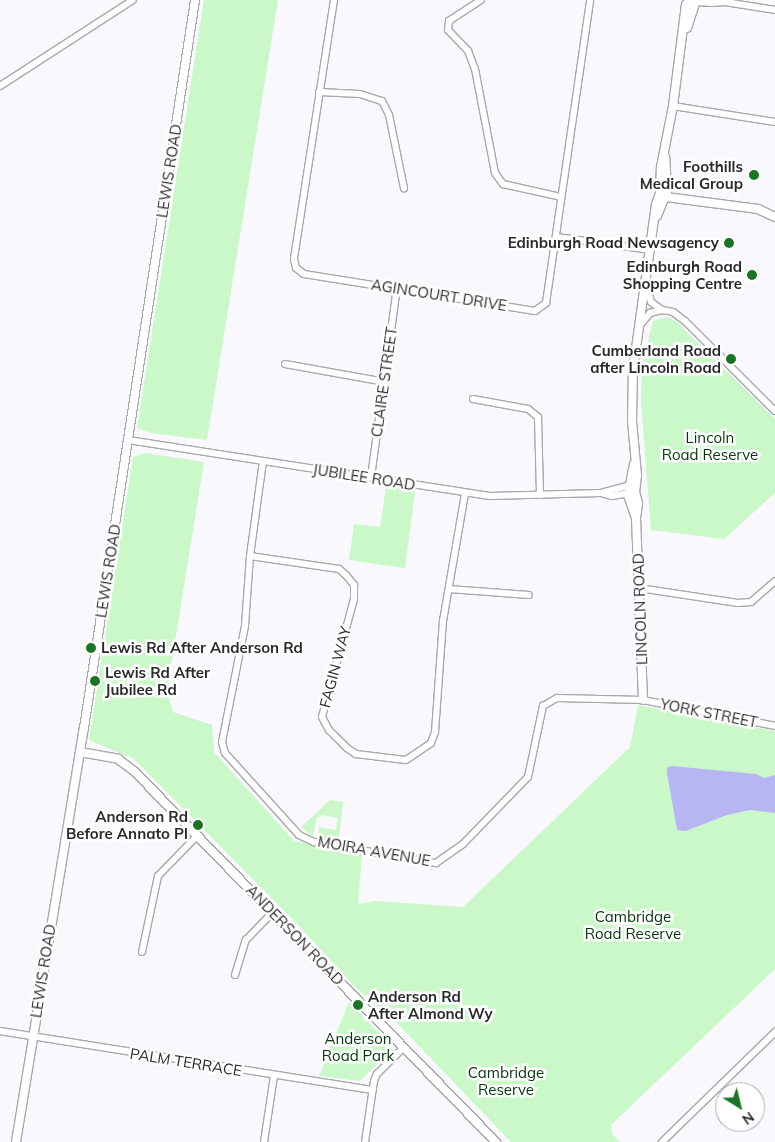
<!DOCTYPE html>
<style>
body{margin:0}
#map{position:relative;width:775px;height:1142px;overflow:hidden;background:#f8f8fd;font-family:Mulish,sans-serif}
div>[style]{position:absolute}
.green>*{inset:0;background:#caf8c9}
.water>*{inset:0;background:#b7b6f3}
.roads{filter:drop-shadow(1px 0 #a8a8ad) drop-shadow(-1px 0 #a8a8ad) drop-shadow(0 1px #a8a8ad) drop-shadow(0 -1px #a8a8ad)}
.minor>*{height:6px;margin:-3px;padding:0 3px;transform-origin:3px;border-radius:3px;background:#fff}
.tertiary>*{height:8px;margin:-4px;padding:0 4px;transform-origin:4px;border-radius:4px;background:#fff}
.dots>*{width:14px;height:14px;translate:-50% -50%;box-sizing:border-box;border:2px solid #fff;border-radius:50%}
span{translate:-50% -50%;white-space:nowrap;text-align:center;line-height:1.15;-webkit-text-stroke:5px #fff;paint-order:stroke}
.poi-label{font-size:15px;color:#2a2a2c;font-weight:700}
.right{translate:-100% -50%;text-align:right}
.left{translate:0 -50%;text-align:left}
.street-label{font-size:15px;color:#2a2a2c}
.park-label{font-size:15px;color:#023808}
.north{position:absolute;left:715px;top:1082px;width:50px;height:50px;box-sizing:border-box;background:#fff;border:1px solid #aaaaab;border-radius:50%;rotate:144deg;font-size:14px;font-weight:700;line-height:20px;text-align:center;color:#2a2a2c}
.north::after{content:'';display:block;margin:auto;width:18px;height:22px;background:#197523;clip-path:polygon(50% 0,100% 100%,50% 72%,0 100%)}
</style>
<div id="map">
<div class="green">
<div style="clip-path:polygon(204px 0,278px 0,207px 440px,151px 433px,137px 428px)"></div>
<div style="clip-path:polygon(667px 317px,677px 322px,775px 419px,775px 493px,724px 539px,651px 530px,641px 402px,642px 366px,653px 321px)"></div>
<div style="clip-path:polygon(145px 453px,204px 462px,167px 691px,173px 712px,212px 725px,214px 752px,294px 841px,362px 855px,358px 904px,375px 901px,463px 907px,630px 747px,638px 705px,775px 731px,775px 969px,611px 1125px,612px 1134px,620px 1142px,511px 1142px,395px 1021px,354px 986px,303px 930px,134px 759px,89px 740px,133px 457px)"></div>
<div style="clip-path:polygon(387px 480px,416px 485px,405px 568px,349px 560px,354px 524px,380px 527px)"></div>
<div style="clip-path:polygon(330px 800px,343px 802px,338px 844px,318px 840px,319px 827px,336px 830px,338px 818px,322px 815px,321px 817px,317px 817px,313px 837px,301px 827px)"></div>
<div style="clip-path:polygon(349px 1002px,391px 1045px,390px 1051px,360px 1081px,319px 1076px)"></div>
</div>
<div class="water">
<div style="clip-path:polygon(672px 766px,756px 774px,764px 778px,775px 775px,775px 813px,750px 810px,727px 815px,686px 831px,677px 830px,667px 773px,667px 767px)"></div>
</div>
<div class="roads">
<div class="minor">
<div style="left:334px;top:0;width:262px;rotate:98.8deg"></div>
<div style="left:294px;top:259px;width:9px;rotate:77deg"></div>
<div style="left:296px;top:268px;width:10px;rotate:37deg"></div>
<div style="left:304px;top:274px;width:234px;rotate:9.1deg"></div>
<div style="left:535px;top:311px;width:14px;rotate:-36deg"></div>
<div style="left:546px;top:303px;width:306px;rotate:-81.7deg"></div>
<div style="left:481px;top:0;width:38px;rotate:147deg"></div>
<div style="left:449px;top:21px;width:9px;rotate:96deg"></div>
<div style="left:448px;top:30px;width:29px;rotate:46deg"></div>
<div style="left:468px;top:51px;width:19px;rotate:69deg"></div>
<div style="left:475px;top:69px;width:106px;rotate:79.1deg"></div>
<div style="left:495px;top:173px;width:14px;rotate:54deg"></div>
<div style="left:503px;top:184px;width:59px;rotate:12.6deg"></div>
<div style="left:695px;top:0;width:2px;rotate:63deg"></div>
<div style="left:696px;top:2px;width:16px;rotate:4deg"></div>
<div style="left:712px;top:3px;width:13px;rotate:-4deg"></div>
<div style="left:725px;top:2px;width:51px;rotate:9.1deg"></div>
<div style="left:0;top:86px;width:158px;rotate:-32.9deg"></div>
<div style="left:319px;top:92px;width:41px;rotate:2.8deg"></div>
<div style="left:360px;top:94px;width:23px;rotate:18deg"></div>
<div style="left:382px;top:101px;width:16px;rotate:63deg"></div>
<div style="left:389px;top:115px;width:75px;rotate:78.4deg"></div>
<div style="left:673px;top:106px;width:103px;rotate:8.9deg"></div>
<div style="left:557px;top:237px;width:95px;rotate:7.9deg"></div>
<div style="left:647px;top:286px;width:16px;rotate:76deg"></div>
<div style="left:651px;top:302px;width:14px;rotate:36deg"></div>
<div style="left:662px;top:310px;width:11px;rotate:10deg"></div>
<div style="left:673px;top:312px;width:15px;rotate:37deg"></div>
<div style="left:685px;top:321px;width:127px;rotate:45deg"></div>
<div style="left:640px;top:325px;width:16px;rotate:-50deg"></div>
<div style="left:650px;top:313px;width:12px;rotate:-14deg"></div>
<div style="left:285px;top:364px;width:102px;rotate:10.2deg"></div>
<div style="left:473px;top:399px;width:56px;rotate:10.3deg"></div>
<div style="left:528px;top:409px;width:13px;rotate:39deg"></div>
<div style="left:538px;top:417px;width:78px;rotate:88.5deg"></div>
<div style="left:128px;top:440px;width:366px;rotate:8.8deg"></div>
<div style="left:490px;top:496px;width:111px;rotate:-1.5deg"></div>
<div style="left:601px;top:493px;width:28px;rotate:-15deg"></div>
<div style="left:628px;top:486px;width:9px;rotate:41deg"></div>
<div style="left:635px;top:492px;width:23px;rotate:170deg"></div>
<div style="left:612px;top:496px;width:11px;rotate:-165deg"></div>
<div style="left:263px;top:461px;width:96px;rotate:97.8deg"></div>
<div style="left:250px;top:556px;width:70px;rotate:94.1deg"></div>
<div style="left:245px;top:626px;width:118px;rotate:101.2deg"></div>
<div style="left:222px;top:742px;width:11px;rotate:75deg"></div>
<div style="left:225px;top:753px;width:110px;rotate:47.9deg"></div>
<div style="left:299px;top:835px;width:17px;rotate:25deg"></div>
<div style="left:314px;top:842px;width:124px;rotate:9.8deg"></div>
<div style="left:436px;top:863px;width:33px;rotate:-35deg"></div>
<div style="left:463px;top:844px;width:93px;rotate:-45.9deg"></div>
<div style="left:528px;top:777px;width:73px;rotate:-78.1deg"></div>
<div style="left:543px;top:706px;width:16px;rotate:-30deg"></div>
<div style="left:557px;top:698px;width:86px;rotate:1.3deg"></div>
<div style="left:643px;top:700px;width:135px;rotate:11.1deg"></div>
<div style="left:371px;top:477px;width:191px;rotate:-82.2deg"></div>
<div style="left:250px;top:556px;width:90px;rotate:8.3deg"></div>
<div style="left:339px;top:569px;width:9px;rotate:41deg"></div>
<div style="left:346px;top:575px;width:13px;rotate:51deg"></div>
<div style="left:354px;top:585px;width:14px;rotate:90deg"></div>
<div style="left:354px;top:599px;width:122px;rotate:105.2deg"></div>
<div style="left:322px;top:717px;width:15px;rotate:62deg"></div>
<div style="left:329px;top:730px;width:25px;rotate:45deg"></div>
<div style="left:347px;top:748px;width:11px;rotate:34deg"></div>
<div style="left:356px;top:754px;width:50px;rotate:6.8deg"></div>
<div style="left:406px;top:760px;width:30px;rotate:-34deg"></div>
<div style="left:431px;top:743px;width:12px;rotate:-70deg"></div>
<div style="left:435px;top:732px;width:111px;rotate:-85.9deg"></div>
<div style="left:443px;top:621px;width:130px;rotate:-80.2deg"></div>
<div style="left:639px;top:588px;width:100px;rotate:8.6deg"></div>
<div style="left:738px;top:603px;width:13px;rotate:-4deg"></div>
<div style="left:751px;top:602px;width:32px;rotate:-41deg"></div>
<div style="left:449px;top:589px;width:80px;rotate:4.3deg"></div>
<div style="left:142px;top:952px;width:78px;rotate:-78.1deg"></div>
<div style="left:158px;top:876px;width:57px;rotate:-45.7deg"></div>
<div style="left:235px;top:975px;width:37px;rotate:-73deg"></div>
<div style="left:246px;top:940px;width:37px;rotate:-46deg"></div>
<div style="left:0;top:1031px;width:377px;rotate:9deg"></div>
<div style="left:264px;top:1142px;width:67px;rotate:-81.4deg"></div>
<div style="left:365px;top:1142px;width:62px;rotate:-81.6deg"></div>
<div style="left:374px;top:1081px;width:8px;rotate:-67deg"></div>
<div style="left:377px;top:1074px;width:38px;rotate:-45deg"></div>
<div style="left:662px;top:1142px;width:158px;rotate:-44.2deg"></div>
</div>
<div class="tertiary">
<div style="left:687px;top:28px;width:29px;rotate:-72deg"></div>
<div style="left:660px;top:193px;width:7px;rotate:34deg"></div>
<div style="left:666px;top:197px;width:93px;rotate:7.4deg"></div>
<div style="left:758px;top:209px;width:19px;rotate:25deg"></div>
<div style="left:657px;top:216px;width:27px;rotate:-68deg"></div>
<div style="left:667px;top:191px;width:34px;rotate:-93deg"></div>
<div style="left:634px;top:464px;width:32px;rotate:101deg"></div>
<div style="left:628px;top:495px;width:24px;rotate:71deg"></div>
<div style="left:636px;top:518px;width:182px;rotate:87.8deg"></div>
<div style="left:636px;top:518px;width:15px;rotate:-82deg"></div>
<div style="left:638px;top:503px;width:11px;rotate:-105deg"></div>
<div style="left:635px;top:492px;width:17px;rotate:-83deg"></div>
<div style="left:637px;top:475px;width:54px;rotate:-95.3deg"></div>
<div style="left:632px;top:421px;width:51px;rotate:-88.9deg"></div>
<div style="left:633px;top:370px;width:167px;rotate:-82.1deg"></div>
<div style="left:656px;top:205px;width:13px;rotate:-72deg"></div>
<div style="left:660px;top:193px;width:26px;rotate:-88deg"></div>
<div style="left:661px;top:167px;width:62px;rotate:-78.9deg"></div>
<div style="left:673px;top:106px;width:102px;rotate:-82.7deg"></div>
<div style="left:686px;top:5px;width:6px;rotate:-59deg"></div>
<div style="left:80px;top:752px;width:39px;rotate:10deg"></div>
<div style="left:118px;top:759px;width:21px;rotate:37deg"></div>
<div style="left:135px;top:772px;width:517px;rotate:45.71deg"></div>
<div style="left:16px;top:1142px;width:420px;rotate:-80.7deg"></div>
<div style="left:84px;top:728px;width:736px;rotate:-81.33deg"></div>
</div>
</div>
<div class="dots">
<div style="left:754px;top:175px;background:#197523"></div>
<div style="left:729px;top:243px;background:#197523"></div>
<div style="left:752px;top:275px;background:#197523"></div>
<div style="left:731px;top:359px;background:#197523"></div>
<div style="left:91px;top:648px;background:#197523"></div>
<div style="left:95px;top:681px;background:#197523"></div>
<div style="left:198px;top:825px;background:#197523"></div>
<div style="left:358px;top:1005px;background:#197523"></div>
</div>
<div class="poi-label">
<span class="right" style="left:743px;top:175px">Foothills<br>Medical Group</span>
<span class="right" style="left:719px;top:243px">Edinburgh Road Newsagency</span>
<span class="right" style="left:742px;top:275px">Edinburgh Road<br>Shopping Centre</span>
<span class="right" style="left:721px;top:359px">Cumberland Road<br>after Lincoln Road</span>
<span class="left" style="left:101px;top:648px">Lewis Rd After Anderson Rd</span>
<span class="left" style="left:105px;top:681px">Lewis Rd After<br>Jubilee Rd</span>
<span class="right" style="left:188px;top:825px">Anderson Rd<br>Before Annato Pl</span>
<span class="left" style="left:368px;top:1005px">Anderson Rd<br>After Almond Wy</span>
</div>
<div class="street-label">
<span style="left:169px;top:171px;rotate:-81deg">LEWIS ROAD</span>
<span style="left:439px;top:295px;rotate:9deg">AGINCOURT DRIVE</span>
<span style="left:384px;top:382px;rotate:-82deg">CLAIRE STREET</span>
<span style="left:364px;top:477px;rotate:9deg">JUBILEE ROAD</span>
<span style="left:108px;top:571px;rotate:-81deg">LEWIS ROAD</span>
<span style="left:640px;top:609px;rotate:-92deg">LINCOLN ROAD</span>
<span style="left:335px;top:667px;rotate:-75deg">FAGIN WAY</span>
<span style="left:709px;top:713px;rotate:11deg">YORK STREET</span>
<span style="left:374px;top:851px;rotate:10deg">MOIRA AVENUE</span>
<span style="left:295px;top:935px;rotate:46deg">ANDERSON ROAD</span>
<span style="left:43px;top:971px;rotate:-81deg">LEWIS ROAD</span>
<span style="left:186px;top:1062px;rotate:9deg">PALM TERRACE</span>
</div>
<div class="park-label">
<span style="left:710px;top:446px">Lincoln<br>Road Reserve</span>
<span style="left:633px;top:925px">Cambridge<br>Road Reserve</span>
<span style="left:358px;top:1047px">Anderson<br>Road Park</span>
<span style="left:506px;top:1081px">Cambridge<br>Reserve</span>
</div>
<div class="north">N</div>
</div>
